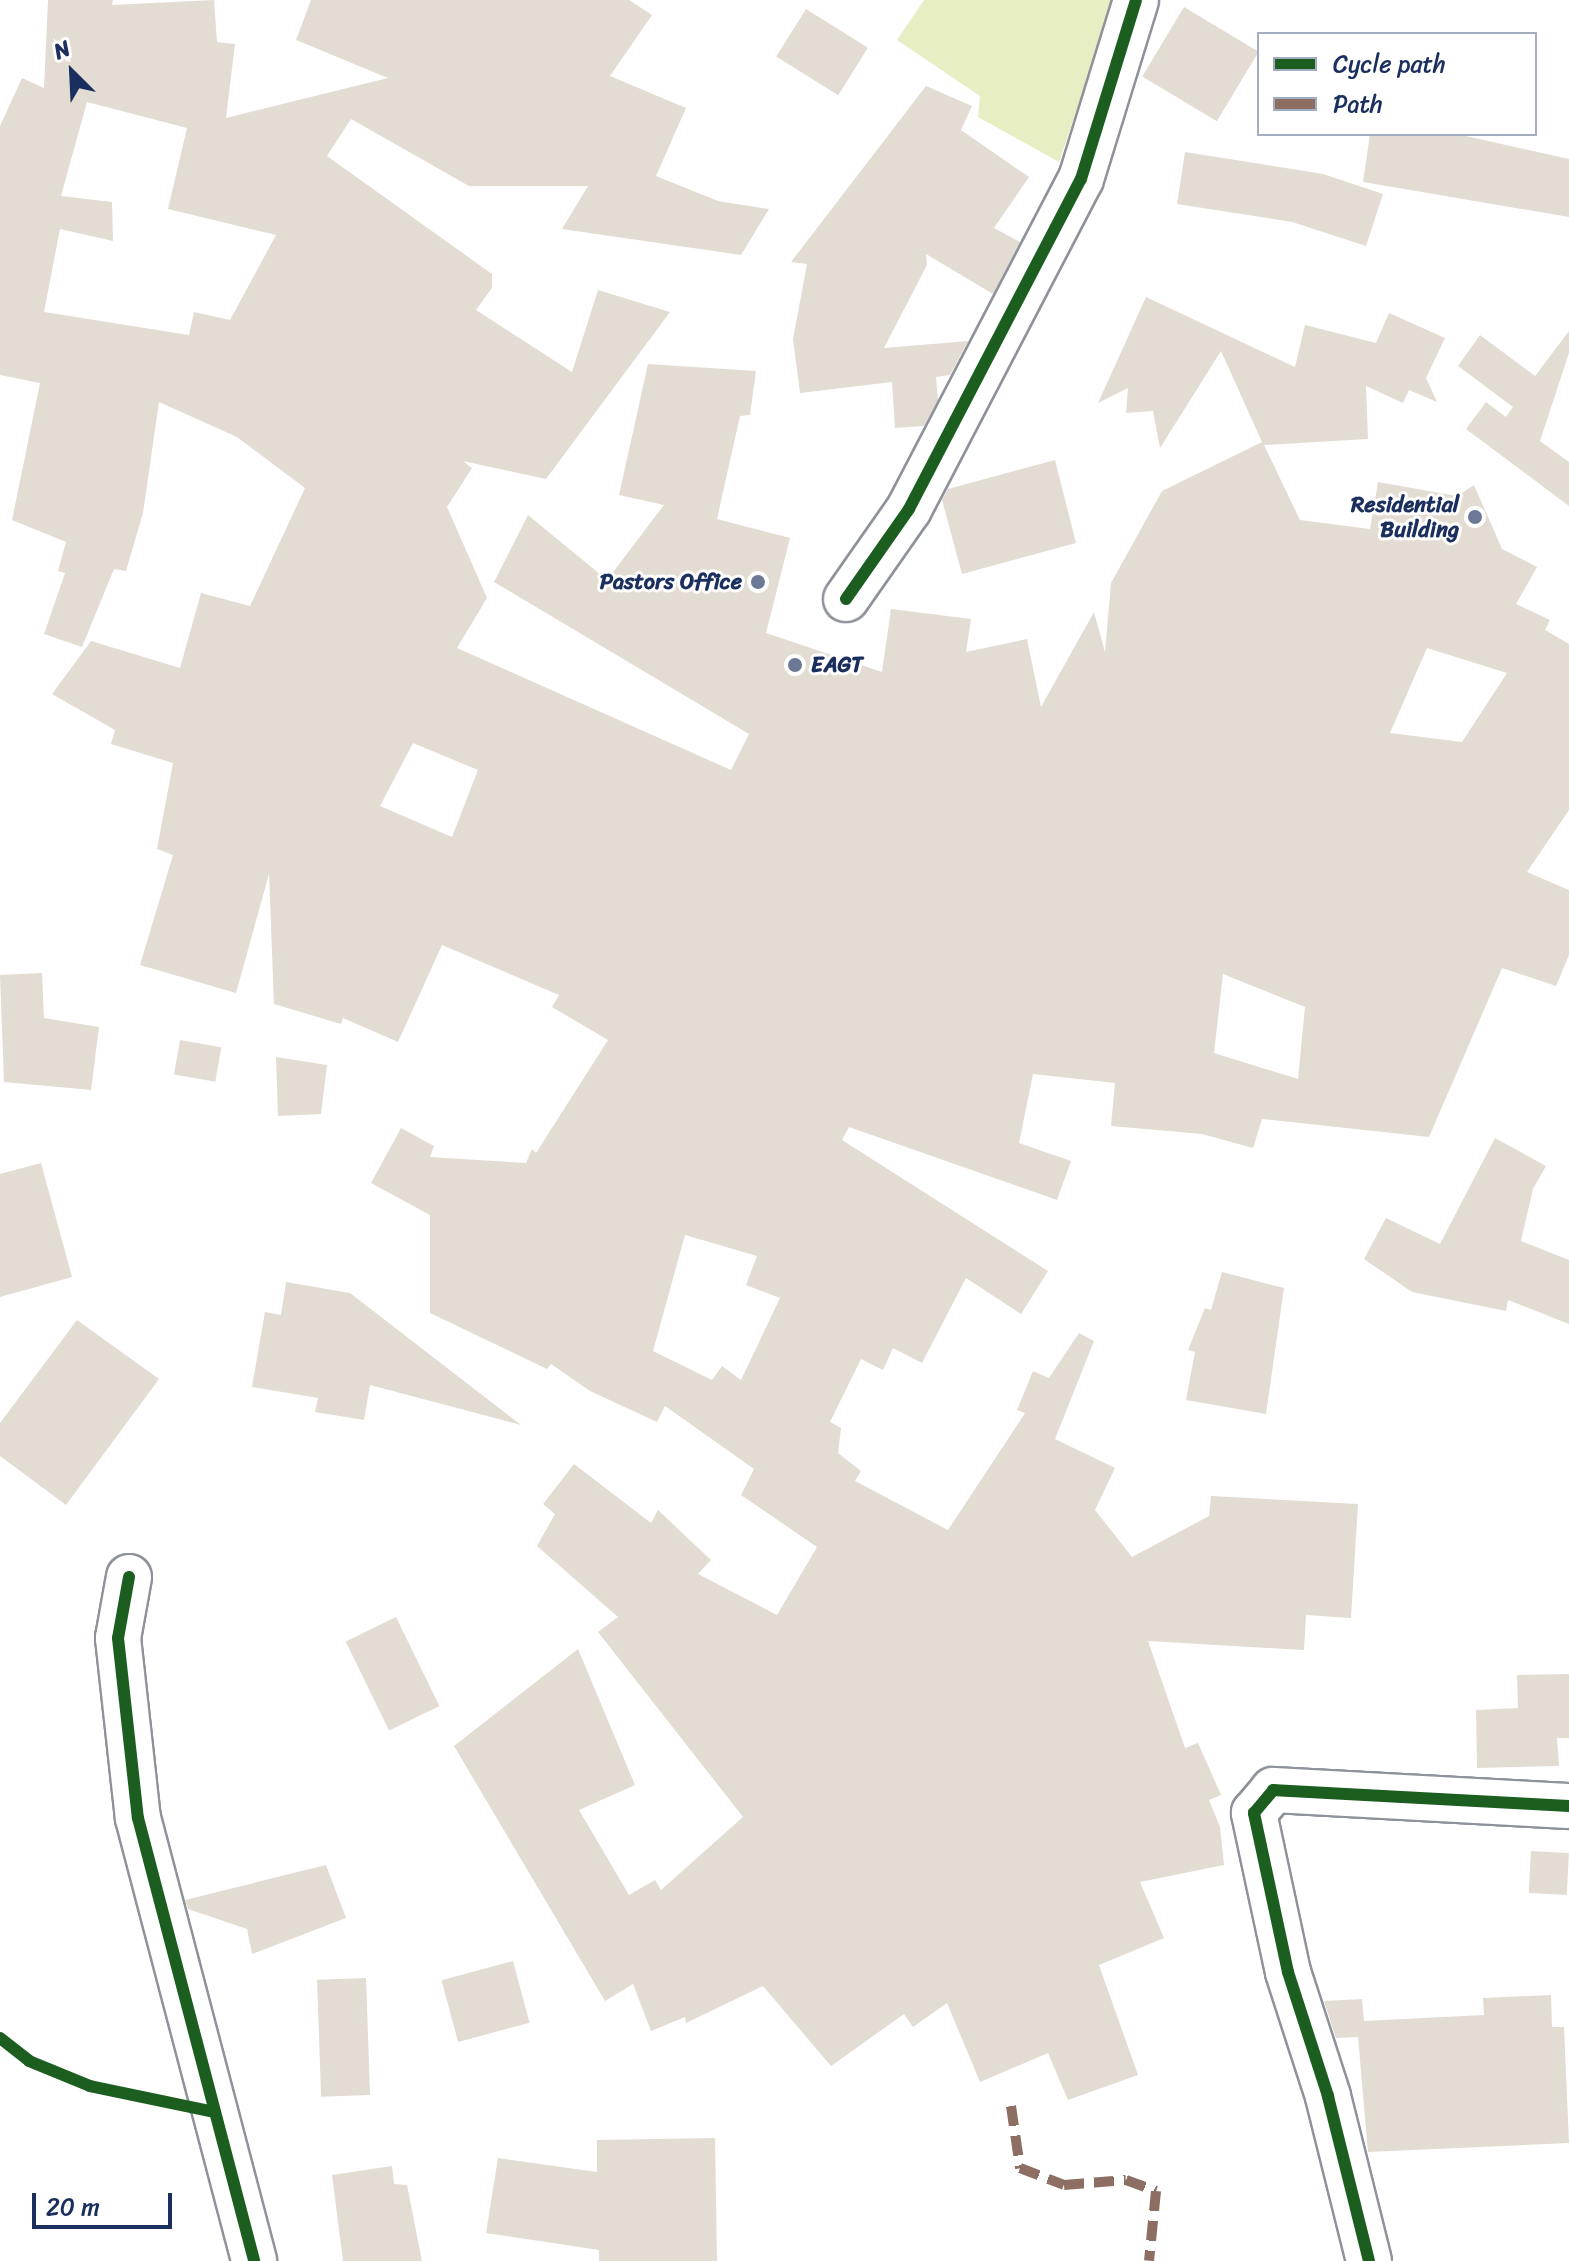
<!DOCTYPE html>
<style>
body{margin:0}
#map{position:relative;width:1569px;height:2261px;overflow:hidden;background:#fff;font-family:Sriracha,sans-serif}
div>[style]{position:absolute}
.green>*{inset:0;background:#e8eec4}
.building>*{inset:0;background:#e2dcd3;transform-origin:0 0}
.roads{filter:drop-shadow(2px 0 #8e929a) drop-shadow(-2px 0 #8e929a) drop-shadow(0 2px #8e929a) drop-shadow(0 -2px #8e929a)}
.minor>*{height:44px;margin:-22px;padding:0 22px;transform-origin:22px;border-radius:22px;background:#fff}
.quiet>*{height:10px;margin-top:-5px;transform-origin:0;background:repeating-linear-gradient(90deg,#8d6e63 0 20px,transparent 0 30px)}
.cycleway>*{height:12px;margin:-6px;padding:0 6px;transform-origin:6px;border-radius:6px;background:#1b5e20}
.dots>*{width:22px;height:22px;translate:-50% -50%;box-sizing:border-box;border:4px solid #fff;border-radius:50%}
span{translate:-50% -50%;white-space:nowrap;text-align:center;line-height:1.15;-webkit-text-stroke:6px #fff;paint-order:stroke}
.poi-label{font-size:22px;color:#1b2f5e;font-weight:700}
.right{translate:-100% -50%;text-align:right}
.left{translate:0 -50%;text-align:left}
.legend{position:absolute;left:1257px;top:32px;width:280px;height:104px;box-sizing:border-box;background:#fff;border:2px solid #a4acbf;margin:0;padding:10px 14px;list-style:none;font-size:24px;color:#1b2f5e}
.legend li{display:flex;align-items:center;gap:16px;height:40px}
.legend b{width:40px;border:2px solid #a4acbf}
.north{position:absolute;left:32px;top:32px;width:80px;height:80px;-webkit-text-stroke:6px #fff;paint-order:stroke;rotate:336deg;font-size:22px;font-weight:700;line-height:32px;text-align:center;color:#1b2f5e}
.north::after{content:'';display:block;margin:auto;width:28px;height:36px;background:#1b2f5e;clip-path:polygon(50% 0,100% 100%,50% 72%,0 100%)}
.scale{position:absolute;left:32px;top:2193px;width:140px;height:36px;box-sizing:border-box;border:4px solid #1b2f5e;border-top:0;padding-left:10px;font-size:24px;line-height:28px;white-space:nowrap;color:#1b2f5e;-webkit-text-stroke:6px #fff;paint-order:stroke}
</style>
<div id="map">
<div class="green">
<div style="clip-path:polygon(924px 0,1114px 0,1059px 162px,978px 117px,980px 96px,897px 40px)"></div>
</div>
<div class="building">
<div style="clip-path:polygon(evenodd,48px 0,113px 0,112px 5px,214px 0,217px 42px,235px 44px,226px 118px,388px 78px,296px 40px,311px 0,629px 0,652px 15px,610px 76px,686px 108px,656px 176px,718px 201px,769px 209px,741px 255px,562px 229px,588px 186px,469px 186px,351px 119px,327px 156px,492px 274px,492px 288px,476px 310px,572px 372px,598px 290px,670px 312px,546px 479px,463px 461px,472px 468px,447px 507px,487px 598px,457px 648px,731px 770px,749px 734px,494px 582px,528px 515px,607px 580px,664px 505px,619px 495px,648px 364px,756px 371px,750px 415px,740px 416px,717px 519px,790px 538px,766px 633px,882px 672px,891px 609px,971px 619px,966px 652px,1027px 639px,1041px 707px,1094px 612px,1105px 652px,1111px 583px,1162px 491px,1262px 442px,1221px 351px,1160px 448px,1153px 411px,1126px 413px,1128px 388px,1098px 403px,1146px 297px,1295px 367px,1305px 325px,1376px 343px,1389px 313px,1445px 338px,1426px 378px,1437px 402px,1409px 390px,1403px 403px,1366px 386px,1368px 439px,1264px 445px,1300px 520px,1370px 529px,1378px 482px,1457px 496px,1474px 485px,1502px 549px,1537px 567px,1516px 604px,1550px 620px,1545px 630px,1569px 644px,1569px 810px,1527px 872px,1569px 890px,1569px 955px,1556px 986px,1502px 968px,1429px 1137px,1262px 1119px,1253px 1148px,1202px 1134px,1111px 1126px,1115px 1083px,1033px 1074px,1019px 1143px,1071px 1161px,1057px 1200px,849px 1127px,842px 1140px,1048px 1271px,1021px 1314px,966px 1278px,922px 1363px,893px 1348px,883px 1370px,861px 1359px,830px 1422px,841px 1428px,838px 1453px,861px 1471px,855px 1481px,948px 1530px,1025px 1413px,1017px 1410px,1033px 1371px,1049px 1378px,1079px 1333px,1094px 1341px,1055px 1439px,1115px 1468px,1095px 1510px,1132px 1557px,1209px 1516px,1211px 1496px,1358px 1504px,1351px 1618px,1306px 1615px,1304px 1650px,1148px 1641px,1185px 1748px,1198px 1743px,1221px 1795px,1209px 1800px,1220px 1827px,1224px 1865px,1140px 1882px,1164px 1938px,1099px 1965px,1138px 2075px,1068px 2100px,1048px 2053px,980px 2082px,947px 2003px,913px 2027px,904px 2014px,831px 2066px,763px 1986px,686px 2023px,685px 2017px,651px 2031px,633px 1984px,605px 2001px,454px 1746px,578px 1649px,635px 1785px,579px 1810px,629px 1895px,655px 1880px,661px 1890px,743px 1817px,598px 1632px,618px 1617px,537px 1546px,555px 1514px,543px 1504px,574px 1464px,651px 1523px,658px 1510px,711px 1560px,698px 1574px,777px 1615px,817px 1547px,741px 1495px,754px 1469px,665px 1406px,657px 1422px,590px 1391px,551px 1364px,547px 1369px,430px 1313px,430px 1215px,371px 1183px,401px 1128px,434px 1146px,430px 1157px,526px 1163px,532px 1149px,536px 1153px,608px 1040px,552px 1007px,559px 995px,442px 945px,398px 1042px,343px 1018px,341px 1024px,274px 1004px,269px 874px,236px 993px,140px 965px,173px 855px,157px 849px,173px 763px,111px 744px,115px 730px,52px 694px,91px 641px,180px 668px,201px 593px,250px 606px,305px 488px,237px 437px,159px 402px,143px 513px,126px 571px,114px 569px,82px 647px,44px 634px,65px 573px,58px 571px,66px 542px,12px 520px,40px 383px,0 375px,0 126px,22px 78px,44px 88px,48px 0,87px 102px,187px 128px,168px 209px,276px 235px,230px 320px,194px 312px,189px 335px,44px 312px,60px 229px,113px 241px,112px 202px,61px 196px,87px 102px,48px 0,1427px 648px,1507px 673px,1462px 742px,1390px 733px,1427px 648px,48px 0,413px 743px,478px 770px,452px 837px,380px 806px,413px 743px,48px 0,1223px 974px,1305px 1007px,1298px 1079px,1214px 1053px,1223px 974px,48px 0,685px 1235px,757px 1256px,746px 1285px,780px 1298px,741px 1380px,722px 1366px,712px 1380px,653px 1351px,685px 1235px)"></div>
<div style="left:1184px;top:7px;width:87px;height:81px;rotate:31deg"></div>
<div style="left:806px;top:9px;width:73px;height:56px;rotate:32deg"></div>
<div style="clip-path:polygon(926px 86px,972px 106px,961px 130px,1029px 177px,994px 228px,1020px 242px,993px 294px,926px 254px,927px 265px,884px 348px,968px 341px,950px 375px,936px 377px,938px 400px,924px 426px,895px 428px,892px 382px,800px 393px,793px 339px,807px 264px,791px 262px)"></div>
<div style="clip-path:polygon(1370px 134px,1457px 134px,1569px 159px,1569px 217px,1363px 182px)"></div>
<div style="clip-path:polygon(1185px 152px,1323px 174px,1383px 194px,1366px 246px,1292px 222px,1177px 204px)"></div>
<div style="clip-path:polygon(1569px 331px,1569px 353px,1540px 441px,1569px 462px,1569px 506px,1466px 429px,1486px 402px,1506px 417px,1513px 407px,1458px 366px,1480px 335px,1535px 376px)"></div>
<div style="clip-path:polygon(1055px 460px,1076px 543px,962px 574px,942px 500px,948px 489px)"></div>
<div style="clip-path:polygon(42px 973px,44px 1018px,99px 1027px,91px 1090px,4px 1082px,0 975px)"></div>
<div style="left:180px;top:1040px;width:42px;height:35px;rotate:10deg"></div>
<div style="clip-path:polygon(276px 1057px,327px 1065px,321px 1114px,278px 1116px)"></div>
<div style="clip-path:polygon(1495px 1138px,1546px 1166px,1533px 1189px,1521px 1241px,1569px 1260px,1569px 1324px,1508px 1300px,1506px 1311px,1412px 1292px,1364px 1259px,1386px 1218px,1440px 1244px)"></div>
<div style="clip-path:polygon(41px 1163px,72px 1277px,0 1297px,0 1174px)"></div>
<div style="clip-path:polygon(1222px 1272px,1284px 1288px,1266px 1414px,1186px 1400px,1195px 1352px,1188px 1350px,1205px 1308px,1211px 1310px)"></div>
<div style="clip-path:polygon(286px 1282px,350px 1293px,521px 1425px,370px 1385px,364px 1420px,315px 1412px,318px 1398px,252px 1387px,265px 1312px,281px 1315px)"></div>
<div style="clip-path:polygon(77px 1320px,159px 1379px,66px 1505px,0 1456px,0 1423px)"></div>
<div style="left:396px;top:1617px;width:99px;height:56px;rotate:64deg"></div>
<div style="clip-path:polygon(1569px 1674px,1569px 1738px,1557px 1738px,1559px 1766px,1477px 1768px,1476px 1710px,1518px 1708px,1517px 1675px)"></div>
<div style="left:1531px;top:1851px;width:38px;height:42px;rotate:3deg"></div>
<div style="clip-path:polygon(326px 1865px,346px 1918px,252px 1954px,247px 1929px,188px 1909px,185px 1900px)"></div>
<div style="left:513px;top:1961px;width:64px;height:74px;rotate:75deg"></div>
<div style="left:366px;top:1978px;width:117px;height:49px;rotate:88deg"></div>
<div style="clip-path:polygon(1551px 1995px,1552px 2027px,1564px 2027px,1569px 2143px,1368px 2152px,1358px 2037px,1336px 2038px,1324px 2001px,1362px 1999px,1364px 2021px,1484px 2015px,1483px 1998px)"></div>
<div style="clip-path:polygon(715px 2138px,717px 2261px,599px 2261px,599px 2250px,486px 2233px,498px 2158px,597px 2172px,597px 2140px)"></div>
<div style="clip-path:polygon(392px 2166px,394px 2184px,407px 2185px,422px 2261px,343px 2261px,332px 2175px)"></div>
</div>
<div class="roads">
<div class="minor">
<div style="left:846px;top:599px;width:110px;rotate:-55deg"></div>
<div style="left:909px;top:509px;width:372px;rotate:-62.5deg"></div>
<div style="left:1081px;top:179px;width:187px;rotate:-72.9deg"></div>
<div style="left:129px;top:1577px;width:62px;rotate:100.2deg"></div>
<div style="left:118px;top:1638px;width:181px;rotate:83.7deg"></div>
<div style="left:138px;top:1818px;width:458px;rotate:75.3deg"></div>
<div style="left:1369px;top:2261px;width:170px;rotate:-104deg"></div>
<div style="left:1328px;top:2096px;width:130px;rotate:-107.9deg"></div>
<div style="left:1288px;top:1972px;width:163px;rotate:-102.1deg"></div>
<div style="left:1254px;top:1813px;width:30px;rotate:-50deg"></div>
<div style="left:1273px;top:1790px;width:296px;rotate:3.1deg"></div>
</div>
</div>
<div class="quiet">
<div style="left:1011px;top:2106px;width:63px;rotate:81.7deg"></div>
<div style="left:1020px;top:2168px;width:47px;rotate:21.1deg"></div>
<div style="left:1064px;top:2185px;width:62px;rotate:-4.6deg"></div>
<div style="left:1126px;top:2180px;width:32px;rotate:20deg"></div>
<div style="left:1156px;top:2191px;width:70px;rotate:95.7deg"></div>
</div>
<div class="cycleway">
<div style="left:846px;top:599px;width:110px;rotate:-55deg"></div>
<div style="left:909px;top:509px;width:372px;rotate:-62.5deg"></div>
<div style="left:1081px;top:179px;width:187px;rotate:-72.9deg"></div>
<div style="left:129px;top:1577px;width:62px;rotate:100.2deg"></div>
<div style="left:118px;top:1638px;width:181px;rotate:83.7deg"></div>
<div style="left:138px;top:1818px;width:458px;rotate:75.3deg"></div>
<div style="left:0;top:2038px;width:37px;rotate:38deg"></div>
<div style="left:29px;top:2061px;width:66px;rotate:22.3deg"></div>
<div style="left:90px;top:2086px;width:123px;rotate:11.8deg"></div>
<div style="left:1369px;top:2261px;width:170px;rotate:-104deg"></div>
<div style="left:1328px;top:2096px;width:130px;rotate:-107.9deg"></div>
<div style="left:1288px;top:1972px;width:163px;rotate:-102.1deg"></div>
<div style="left:1254px;top:1813px;width:30px;rotate:-50deg"></div>
<div style="left:1273px;top:1790px;width:296px;rotate:3.1deg"></div>
</div>
<div class="dots">
<div style="left:1475px;top:517px;background:#6b7896"></div>
<div style="left:758px;top:582px;background:#6b7896"></div>
<div style="left:795px;top:665px;background:#6b7896"></div>
</div>
<div class="poi-label">
<span class="right" style="left:1459px;top:517px">Residential<br>Building</span>
<span class="right" style="left:742px;top:582px">Pastors Office</span>
<span class="left" style="left:811px;top:665px">EAGT</span>
</div>
<ul class="legend">
<li><b style="height:10px;background:#1b5e20"></b>Cycle path</li>
<li><b style="height:10px;background:#8d6e63"></b>Path</li>
</ul>
<div class="north">N</div>
<div class="scale">20 m</div>
</div>
